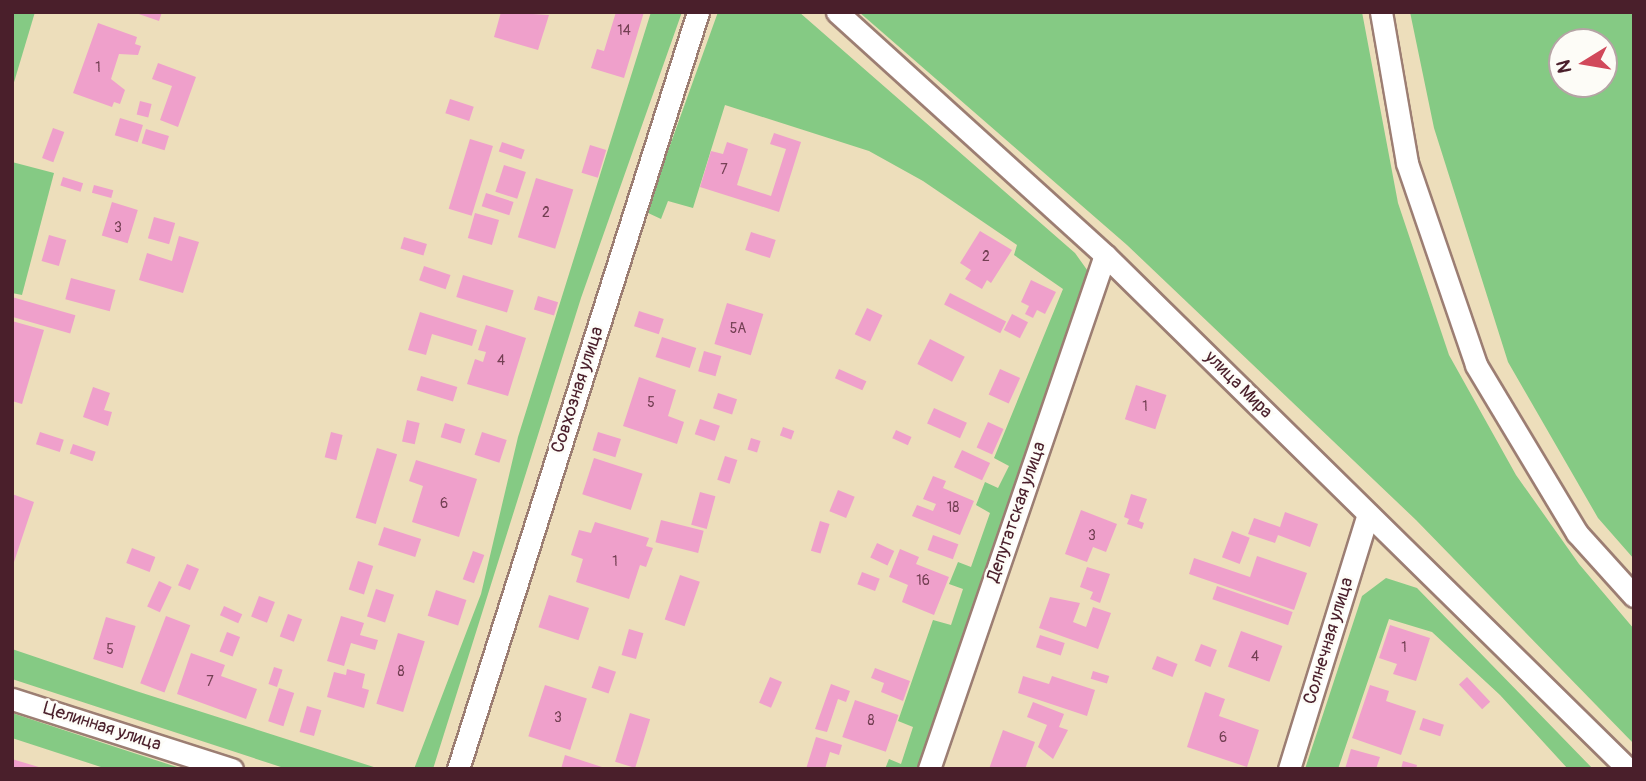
<!DOCTYPE html>
<meta charset="utf-8">
<style>
body{margin:0}
#map{position:relative;width:1646px;height:781px;overflow:hidden;background:#eddebb;font-family:Pangolin,sans-serif}
div>[style]{position:absolute}
.green>*{inset:0;background:#85ca84}
.building>*{inset:0;background:#efa0cb;transform-origin:0 0}
.roads{filter:drop-shadow(2px 0 #9c7e73) drop-shadow(-2px 0 #9c7e73) drop-shadow(0 2px #9c7e73) drop-shadow(0 -2px #9c7e73)}
.street>*{height:21px;margin:-10.5px;padding:0 10.5px;transform-origin:10.5px;border-radius:10.5px;background:#fff}
span{translate:-50% -50%;white-space:nowrap;text-align:center;line-height:1.15;-webkit-text-stroke:5px #fdfcf7;paint-order:stroke}
.number-label{font-size:14px;color:#733f53}
.number-label span{-webkit-text-stroke-width:0}
.street-label{font-size:18px;color:#4a1f2b}
.frame{position:absolute;inset:0;border:14px solid #4a1f2b;pointer-events:none}
.north{position:absolute;left:1548px;top:28px;width:70px;height:70px;box-sizing:border-box;background:#fdfcf7;border:2px solid #b5a4a5;border-radius:50%;rotate:259deg;font-size:19px;font-weight:700;line-height:28px;text-align:center;color:#4a1f2b}
.north::after{content:'';display:block;margin:auto;width:24px;height:32px;background:#d1495b;clip-path:polygon(50% 0,100% 100%,50% 72%,0 100%)}
</style>
<div id="map">
<div class="green">
<div style="clip-path:polygon(12px 12px,35px 12px,12px 89px)"></div>
<div style="clip-path:polygon(651px 12px,682px 12px,581px 298px,433px 769px,414px 769px,481px 594px,518px 437px)"></div>
<div style="clip-path:polygon(718px 12px,799px 12px,1075px 253px,1090px 274px,920px 769px,885px 769px,889px 759px,901px 764px,913px 727px,898px 721px,933px 620px,951px 625px,963px 589px,949px 584px,958px 562px,971px 567px,990px 513px,976px 505px,985px 482px,998px 488px,1009px 466px,994px 458px,1063px 289px,1014px 255px,1017px 245px,923px 181px,869px 151px,725px 105px,693px 208px,668px 201px,661px 219px,646px 212px)"></div>
<div style="clip-path:polygon(859px 12px,1362px 12px,1398px 203px,1449px 355px,1516px 475px,1579px 564px,1634px 629px,1634px 744px,1416px 520px,1127px 245px)"></div>
<div style="clip-path:polygon(evenodd,1410px 12px,1634px 12px,1634px 559px,1598px 518px,1508px 362px,1434px 128px,1410px 12px,1604px 42px,1604px 84px,1562px 84px,1562px 42px,1604px 42px)"></div>
<div style="clip-path:polygon(12px 162px,54px 173px,22px 295px,12px 293px)"></div>
<div style="clip-path:polygon(1386px 578px,1417px 588px,1593px 769px,1568px 769px,1500px 695px,1432px 632px,1389px 619px,1338px 769px,1305px 769px,1362px 596px)"></div>
<div style="clip-path:polygon(12px 649px,136px 691px,380px 769px,287px 769px,12px 679px)"></div>
<div style="clip-path:polygon(12px 713px,100px 742px,183px 769px,107px 769px,12px 738px)"></div>
</div>
<div class="building">
<div style="clip-path:polygon(133px 12px,162px 12px,159px 21px)"></div>
<div style="clip-path:polygon(501px 12px,549px 15px,538px 50px,494px 37px)"></div>
<div style="clip-path:polygon(616px 12px,644px 12px,624px 78px,591px 68px,597px 49px,604px 51px)"></div>
<div style="clip-path:polygon(98px 23px,137px 37px,135px 44px,141px 46px,138px 55px,119px 54px,111px 79px,125px 90px,120px 104px,114px 102px,112px 107px,73px 93px)"></div>
<div style="clip-path:polygon(158px 63px,196px 77px,178px 127px,160px 120px,172px 86px,152px 79px)"></div>
<div style="left:450px;top:99px;width:25px;height:15px;rotate:18deg"></div>
<div style="left:140px;top:101px;width:12px;height:14px;rotate:14deg"></div>
<div style="left:120px;top:118px;width:24px;height:18px;rotate:17deg"></div>
<div style="left:53px;top:128px;width:12px;height:32px;rotate:20deg"></div>
<div style="left:146px;top:129px;width:24px;height:15px;rotate:17deg"></div>
<div style="clip-path:polygon(774px 133px,801px 142px,779px 212px,700px 187px,711px 151px,723px 154px,727px 142px,748px 149px,737px 185px,771px 196px,786px 149px,770px 144px)"></div>
<div style="left:470px;top:139px;width:24px;height:73px;rotate:17deg"></div>
<div style="left:502px;top:142px;width:24px;height:10px;rotate:19deg"></div>
<div style="left:590px;top:145px;width:17px;height:29px;rotate:17deg"></div>
<div style="left:504px;top:165px;width:23px;height:28px;rotate:18deg"></div>
<div style="left:63px;top:177px;width:21px;height:9px;rotate:17deg"></div>
<div style="left:536px;top:178px;width:39px;height:62px;rotate:17deg"></div>
<div style="left:94px;top:185px;width:20px;height:8px;rotate:15deg"></div>
<div style="left:486px;top:193px;width:29px;height:14px;rotate:18deg"></div>
<div style="left:112px;top:202px;width:27px;height:35px;rotate:17deg"></div>
<div style="left:475px;top:213px;width:25px;height:26px;rotate:16deg"></div>
<div style="left:154px;top:217px;width:22px;height:22px;rotate:16deg"></div>
<div style="clip-path:polygon(980px 231px,1012px 250px,991px 283px,987px 280px,982px 289px,965px 279px,971px 270px,960px 263px)"></div>
<div style="left:751px;top:232px;width:26px;height:19px;rotate:18deg"></div>
<div style="left:49px;top:235px;width:18px;height:27px;rotate:16deg"></div>
<div style="clip-path:polygon(179px 236px,199px 242px,183px 293px,139px 280px,147px 253px,172px 261px)"></div>
<div style="left:404px;top:237px;width:24px;height:12px;rotate:17deg"></div>
<div style="left:424px;top:266px;width:28px;height:15px;rotate:19deg"></div>
<div style="left:463px;top:275px;width:53px;height:23px;rotate:17deg"></div>
<div style="left:71px;top:278px;width:46px;height:22px;rotate:15deg"></div>
<div style="clip-path:polygon(1031px 280px,1056px 292px,1045px 314px,1037px 310px,1033px 318px,1025px 314px,1029px 306px,1021px 302px)"></div>
<div style="left:950px;top:293px;width:63px;height:13px;rotate:27deg"></div>
<div style="left:538px;top:296px;width:21px;height:14px;rotate:17deg"></div>
<div style="left:12px;top:297px;width:66px;height:19px;rotate:16deg"></div>
<div style="left:727px;top:303px;width:38px;height:43px;rotate:17deg"></div>
<div style="left:867px;top:308px;width:17px;height:29px;rotate:25deg"></div>
<div style="left:639px;top:311px;width:26px;height:16px;rotate:18deg"></div>
<div style="clip-path:polygon(420px 312px,477px 330px,472px 346px,432px 334px,426px 355px,408px 350px)"></div>
<div style="left:1012px;top:314px;width:18px;height:18px;rotate:27deg"></div>
<div style="clip-path:polygon(12px 321px,44px 330px,22px 404px,12px 401px)"></div>
<div style="clip-path:polygon(486px 325px,526px 338px,508px 396px,467px 384px,475px 359px,483px 362px,486px 352px,478px 350px)"></div>
<div style="left:662px;top:337px;width:36px;height:21px;rotate:18deg"></div>
<div style="left:930px;top:339px;width:39px;height:28px;rotate:27deg"></div>
<div style="left:704px;top:351px;width:18px;height:21px;rotate:16deg"></div>
<div style="left:839px;top:369px;width:30px;height:10px;rotate:24deg"></div>
<div style="left:1000px;top:369px;width:22px;height:28px;rotate:24deg"></div>
<div style="left:421px;top:376px;width:38px;height:15px;rotate:17deg"></div>
<div style="clip-path:polygon(639px 377px,676px 390px,668px 416px,684px 422px,677px 444px,623px 426px)"></div>
<div style="left:1136px;top:385px;width:32px;height:36px;rotate:18deg"></div>
<div style="clip-path:polygon(93px 387px,110px 393px,104px 410px,112px 412px,108px 426px,83px 417px)"></div>
<div style="left:718px;top:393px;width:20px;height:16px;rotate:18deg"></div>
<div style="left:934px;top:408px;width:36px;height:17px;rotate:24deg"></div>
<div style="left:700px;top:419px;width:21px;height:16px;rotate:19deg"></div>
<div style="left:407px;top:420px;width:13px;height:22px;rotate:13deg"></div>
<div style="left:988px;top:422px;width:17px;height:28px;rotate:24deg"></div>
<div style="left:445px;top:423px;width:21px;height:15px;rotate:17deg"></div>
<div style="left:783px;top:427px;width:12px;height:9px;rotate:20deg"></div>
<div style="left:896px;top:430px;width:17px;height:9px;rotate:24deg"></div>
<div style="left:40px;top:432px;width:25px;height:13px;rotate:18deg"></div>
<div style="left:331px;top:432px;width:12px;height:26px;rotate:14deg"></div>
<div style="left:482px;top:432px;width:26px;height:24px;rotate:18deg"></div>
<div style="left:598px;top:432px;width:24px;height:19px;rotate:17deg"></div>
<div style="left:751px;top:438px;width:10px;height:12px;rotate:17deg"></div>
<div style="left:73px;top:444px;width:24px;height:10px;rotate:19deg"></div>
<div style="left:377px;top:448px;width:21px;height:73px;rotate:17deg"></div>
<div style="left:962px;top:450px;width:31px;height:19px;rotate:25deg"></div>
<div style="left:725px;top:456px;width:13px;height:25px;rotate:18deg"></div>
<div style="left:594px;top:458px;width:51px;height:38px;rotate:18deg"></div>
<div style="clip-path:polygon(416px 460px,477px 479px,459px 537px,412px 522px,423px 486px,409px 481px)"></div>
<div style="clip-path:polygon(933px 476px,946px 481px,943px 488px,974px 501px,960px 535px,912px 516px,917px 505px,933px 511px,936px 504px,923px 499px)"></div>
<div style="left:838px;top:490px;width:18px;height:23px;rotate:22deg"></div>
<div style="left:700px;top:492px;width:16px;height:34px;rotate:15deg"></div>
<div style="clip-path:polygon(12px 494px,34px 502px,13px 565px,12px 565px)"></div>
<div style="clip-path:polygon(1131px 494px,1147px 499px,1139px 521px,1144px 523px,1142px 529px,1127px 524px,1129px 519px,1124px 517px)"></div>
<div style="clip-path:polygon(1081px 510px,1117px 524px,1106px 552px,1093px 547px,1087px 562px,1065px 554px)"></div>
<div style="clip-path:polygon(1285px 512px,1318px 524px,1310px 547px,1278px 535px,1275px 543px,1248px 534px,1254px 518px,1280px 527px)"></div>
<div style="left:661px;top:520px;width:44px;height:23px;rotate:14deg"></div>
<div style="left:820px;top:521px;width:10px;height:31px;rotate:17deg"></div>
<div style="clip-path:polygon(595px 522px,649px 538px,646px 546px,653px 548px,646px 567px,640px 565px,629px 599px,576px 582px,583px 559px,571px 555px,579px 530px,591px 533px)"></div>
<div style="left:384px;top:527px;width:39px;height:19px;rotate:18deg"></div>
<div style="left:1232px;top:531px;width:19px;height:28px;rotate:21deg"></div>
<div style="left:933px;top:535px;width:27px;height:16px;rotate:20deg"></div>
<div style="left:877px;top:543px;width:19px;height:16px;rotate:25deg"></div>
<div style="left:132px;top:548px;width:25px;height:16px;rotate:21deg"></div>
<div style="clip-path:polygon(900px 549px,919px 557px,916px 564px,949px 577px,934px 615px,902px 602px,908px 585px,889px 577px)"></div>
<div style="left:473px;top:551px;width:12px;height:30px;rotate:20deg"></div>
<div style="clip-path:polygon(1257px 556px,1307px 573px,1294px 610px,1189px 574px,1194px 558px,1250px 577px)"></div>
<div style="left:358px;top:561px;width:16px;height:30px;rotate:18deg"></div>
<div style="left:187px;top:564px;width:13px;height:23px;rotate:23deg"></div>
<div style="clip-path:polygon(1087px 567px,1110px 574px,1100px 603px,1090px 599px,1093px 592px,1080px 587px)"></div>
<div style="left:862px;top:572px;width:19px;height:13px;rotate:21deg"></div>
<div style="left:680px;top:575px;width:21px;height:47px;rotate:19deg"></div>
<div style="left:159px;top:581px;width:14px;height:28px;rotate:25deg"></div>
<div style="left:1217px;top:586px;width:80px;height:14px;rotate:19deg"></div>
<div style="left:376px;top:589px;width:19px;height:29px;rotate:18deg"></div>
<div style="left:436px;top:590px;width:32px;height:27px;rotate:18deg"></div>
<div style="left:549px;top:595px;width:42px;height:34px;rotate:18deg"></div>
<div style="left:259px;top:596px;width:17px;height:22px;rotate:21deg"></div>
<div style="clip-path:polygon(1050px 597px,1080px 603px,1073px 622px,1086px 627px,1093px 607px,1111px 613px,1098px 649px,1039px 628px)"></div>
<div style="left:224px;top:606px;width:20px;height:10px;rotate:24deg"></div>
<div style="left:288px;top:614px;width:15px;height:24px;rotate:20deg"></div>
<div style="left:166px;top:616px;width:26px;height:72px;rotate:21deg"></div>
<div style="clip-path:polygon(341px 616px,364px 623px,360px 635px,378px 640px,375px 650px,351px 643px,344px 666px,327px 661px)"></div>
<div style="left:106px;top:617px;width:31px;height:44px;rotate:17deg"></div>
<div style="clip-path:polygon(1390px 625px,1430px 638px,1416px 681px,1393px 674px,1397px 664px,1379px 658px)"></div>
<div style="left:629px;top:629px;width:15px;height:27px;rotate:16deg"></div>
<div style="left:1241px;top:631px;width:44px;height:38px;rotate:20deg"></div>
<div style="left:227px;top:632px;width:14px;height:21px;rotate:21deg"></div>
<div style="left:398px;top:633px;width:28px;height:74px;rotate:17deg"></div>
<div style="left:1040px;top:635px;width:26px;height:13px;rotate:18deg"></div>
<div style="left:1201px;top:644px;width:17px;height:18px;rotate:21deg"></div>
<div style="clip-path:polygon(191px 653px,225px 665px,221px 676px,257px 689px,246px 719px,177px 694px)"></div>
<div style="left:1157px;top:656px;width:22px;height:14px;rotate:21deg"></div>
<div style="left:599px;top:666px;width:18px;height:23px;rotate:19deg"></div>
<div style="left:274px;top:667px;width:9px;height:18px;rotate:18deg"></div>
<div style="clip-path:polygon(875px 668px,910px 681px,903px 701px,881px 692px,884px 683px,871px 678px)"></div>
<div style="clip-path:polygon(347px 669px,365px 674px,362px 688px,369px 690px,364px 708px,327px 697px,334px 672px,346px 675px)"></div>
<div style="left:1093px;top:671px;width:17px;height:8px;rotate:17deg"></div>
<div style="clip-path:polygon(1023px 676px,1049px 684px,1052px 676px,1095px 690px,1087px 716px,1018px 693px)"></div>
<div style="left:770px;top:677px;width:13px;height:28px;rotate:23deg"></div>
<div style="left:1467px;top:677px;width:34px;height:11px;rotate:47deg"></div>
<div style="clip-path:polygon(831px 684px,850px 691px,846px 702px,838px 699px,827px 732px,815px 729px)"></div>
<div style="left:545px;top:685px;width:44px;height:54px;rotate:18deg"></div>
<div style="clip-path:polygon(1370px 685px,1389px 691px,1386px 701px,1416px 711px,1401px 755px,1352px 738px)"></div>
<div style="left:279px;top:688px;width:16px;height:35px;rotate:18deg"></div>
<div style="clip-path:polygon(1205px 692px,1225px 699px,1219px 716px,1259px 730px,1247px 767px,1187px 747px)"></div>
<div style="left:855px;top:700px;width:46px;height:39px;rotate:19deg"></div>
<div style="clip-path:polygon(1033px 702px,1064px 714px,1059px 727px,1068px 730px,1053px 759px,1038px 747px,1047px 725px,1027px 717px)"></div>
<div style="left:307px;top:706px;width:15px;height:27px;rotate:16deg"></div>
<div style="left:630px;top:713px;width:21px;height:51px;rotate:17deg"></div>
<div style="left:1423px;top:718px;width:22px;height:12px;rotate:18deg"></div>
<div style="clip-path:polygon(1003px 730px,1035px 742px,1025px 769px,989px 769px)"></div>
<div style="clip-path:polygon(816px 737px,842px 745px,839px 755px,830px 752px,825px 769px,806px 769px)"></div>
<div style="clip-path:polygon(1351px 749px,1380px 757px,1376px 769px,1345px 769px)"></div>
<div style="clip-path:polygon(565px 755px,605px 768px,605px 769px,561px 769px)"></div>
<div style="clip-path:polygon(12px 759px,42px 768px,42px 769px,12px 769px)"></div>
<div style="clip-path:polygon(1403px 761px,1417px 765px,1416px 769px,1401px 769px)"></div>
</div>
<div class="roads">
<div class="street">
<div style="left:837px;top:12px;width:362px;rotate:42.2deg"></div>
<div style="left:1105px;top:255px;width:733px;rotate:44.5deg"></div>
<div style="left:1381px;top:12px;width:153px;rotate:80.2deg"></div>
<div style="left:1407px;top:163px;width:213px;rotate:71.1deg"></div>
<div style="left:1476px;top:365px;width:196px;rotate:59deg"></div>
<div style="left:1577px;top:533px;width:85px;rotate:47.9deg"></div>
<div style="left:12px;top:699px;width:231px;rotate:17.7deg"></div>
<div style="left:458px;top:769px;width:794px;rotate:-72.41deg"></div>
<div style="left:929px;top:769px;width:543px;rotate:-71.1deg"></div>
<div style="left:1289px;top:769px;width:267px;rotate:-72.8deg"></div>
</div>
</div>
<div class="number-label">
<span style="left:624px;top:31px">14</span>
<span style="left:98px;top:68px">1</span>
<span style="left:724px;top:170px">7</span>
<span style="left:546px;top:213px">2</span>
<span style="left:118px;top:228px">3</span>
<span style="left:986px;top:257px">2</span>
<span style="left:738px;top:329px">5А</span>
<span style="left:501px;top:361px">4</span>
<span style="left:651px;top:403px">5</span>
<span style="left:1145px;top:407px">1</span>
<span style="left:444px;top:504px">6</span>
<span style="left:953px;top:508px">18</span>
<span style="left:1092px;top:536px">3</span>
<span style="left:615px;top:562px">1</span>
<span style="left:923px;top:581px">16</span>
<span style="left:1404px;top:648px">1</span>
<span style="left:110px;top:650px">5</span>
<span style="left:1255px;top:657px">4</span>
<span style="left:401px;top:672px">8</span>
<span style="left:210px;top:682px">7</span>
<span style="left:558px;top:718px">3</span>
<span style="left:871px;top:721px">8</span>
<span style="left:1223px;top:738px">6</span>
</div>
<div class="street-label">
<span style="left:1238px;top:385px;rotate:45deg">улица Мира</span>
<span style="left:578px;top:390px;rotate:-72deg">Совхозная улица</span>
<span style="left:1017px;top:512px;rotate:-71deg">Депутатская улица</span>
<span style="left:1329px;top:641px;rotate:-73deg">Солнечная улица</span>
<span style="left:102px;top:727px;rotate:18deg">Целинная улица</span>
</div>
<div class="frame"></div>
<div class="north">N</div>
</div>
